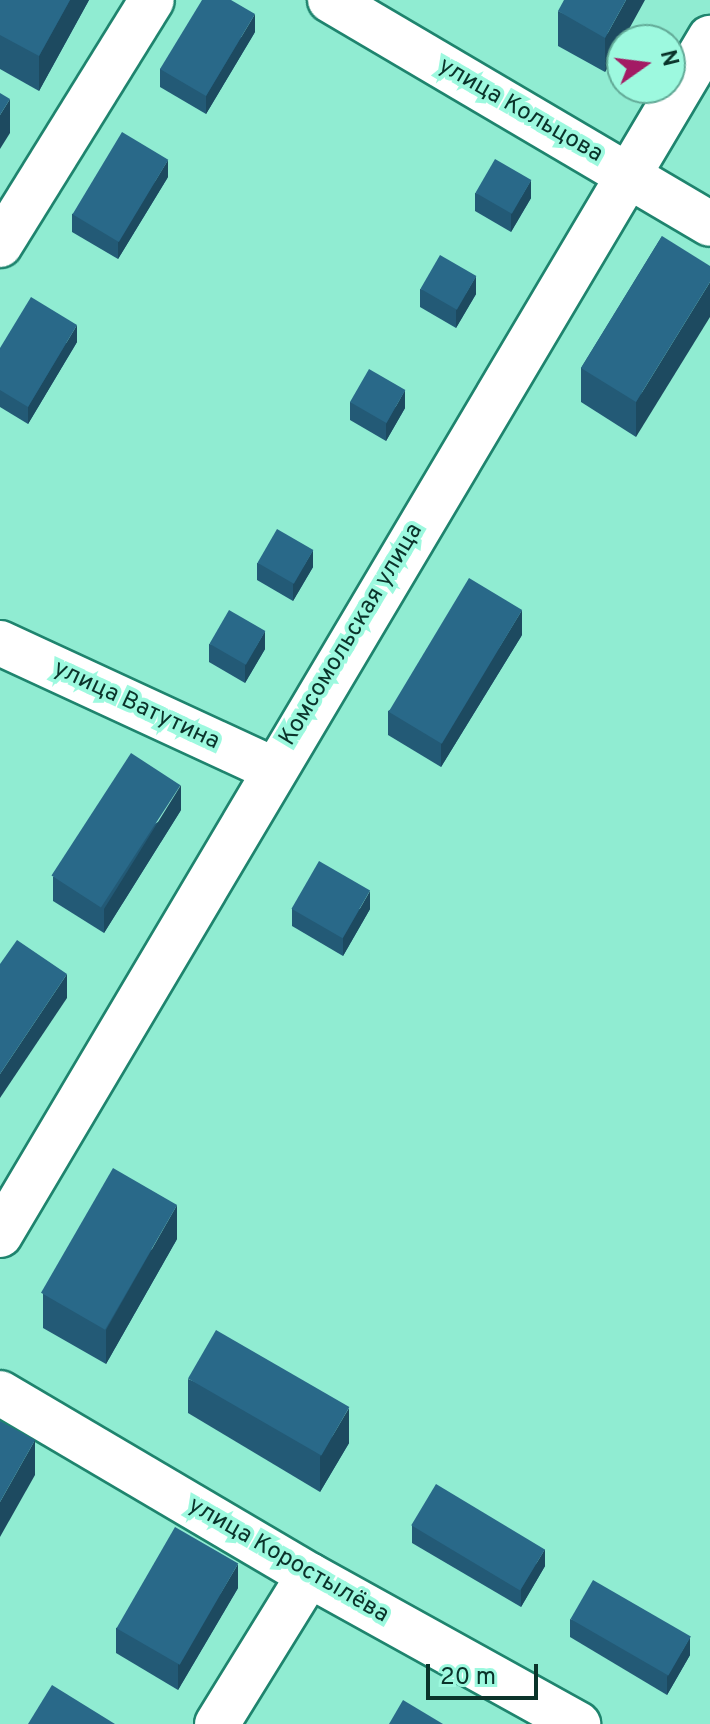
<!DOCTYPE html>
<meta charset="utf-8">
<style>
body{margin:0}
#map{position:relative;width:710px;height:1724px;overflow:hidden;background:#90ecd2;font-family:Overpass,sans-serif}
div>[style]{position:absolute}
.roads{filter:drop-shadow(2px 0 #1f846e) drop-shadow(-2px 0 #1f846e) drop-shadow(0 2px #1f846e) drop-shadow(0 -2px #1f846e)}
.minor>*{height:44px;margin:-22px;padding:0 22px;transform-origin:22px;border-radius:22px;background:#fff}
.wall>*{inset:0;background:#235a76}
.shaded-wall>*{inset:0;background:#1d4a60}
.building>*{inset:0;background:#296989;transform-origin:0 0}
span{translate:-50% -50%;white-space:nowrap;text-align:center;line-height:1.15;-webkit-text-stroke:8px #9df9df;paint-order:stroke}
.street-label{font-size:24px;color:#0a332a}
.north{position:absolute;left:606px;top:24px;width:80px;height:80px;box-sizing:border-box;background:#9df9df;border:2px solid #62aa97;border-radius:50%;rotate:76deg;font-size:22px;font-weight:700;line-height:32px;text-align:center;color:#0a332a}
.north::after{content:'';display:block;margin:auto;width:28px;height:36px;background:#a31b64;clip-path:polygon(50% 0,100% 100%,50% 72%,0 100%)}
.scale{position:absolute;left:426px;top:1664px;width:112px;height:36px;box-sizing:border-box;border:4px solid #0a332a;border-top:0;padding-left:10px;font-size:24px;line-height:28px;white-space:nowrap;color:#0a332a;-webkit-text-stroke:6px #9df9df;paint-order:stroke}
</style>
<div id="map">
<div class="roads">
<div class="minor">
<div style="left:330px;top:0;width:441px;rotate:30.5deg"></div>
<div style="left:0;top:245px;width:288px;rotate:-58.2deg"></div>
<div style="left:0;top:643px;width:301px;rotate:24.8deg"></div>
<div style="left:0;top:1235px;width:1392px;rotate:-59.33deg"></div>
<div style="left:0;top:1393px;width:359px;rotate:30.5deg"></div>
<div style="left:309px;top:1575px;width:308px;rotate:29deg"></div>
<div style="left:217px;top:1724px;width:175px;rotate:-58.3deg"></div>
</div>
</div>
<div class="wall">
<div style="clip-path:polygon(0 0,89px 0,39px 91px,0 69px)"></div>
<div style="clip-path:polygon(558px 11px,622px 40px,622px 42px,605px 72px,558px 46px)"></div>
<div style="clip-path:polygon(255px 32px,206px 114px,160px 87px,160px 69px)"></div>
<div style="clip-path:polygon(168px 177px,118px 259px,72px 232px,72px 214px)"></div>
<div style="clip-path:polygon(475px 193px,531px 198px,511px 232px,475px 211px)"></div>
<div style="clip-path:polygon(662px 236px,636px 437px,581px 402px,581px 368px)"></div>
<div style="clip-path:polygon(420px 289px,476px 294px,456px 328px,420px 307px)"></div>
<div style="clip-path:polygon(77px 342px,28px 424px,0 407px,0 348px)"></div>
<div style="clip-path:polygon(350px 402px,405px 408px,386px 441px,350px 420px)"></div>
<div style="clip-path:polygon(257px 563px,313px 567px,293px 601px,257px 580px)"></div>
<div style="clip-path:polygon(522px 635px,441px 767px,388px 735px,388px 711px)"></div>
<div style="clip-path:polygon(209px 644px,265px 649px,245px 683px,209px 662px)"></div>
<div style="clip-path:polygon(181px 810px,104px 933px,53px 901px,53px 877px)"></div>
<div style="clip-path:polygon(292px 909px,370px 909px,343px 956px,292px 926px)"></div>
<div style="clip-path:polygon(177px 1239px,106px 1364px,43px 1328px,43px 1294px)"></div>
<div style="clip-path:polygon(188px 1379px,349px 1443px,320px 1492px,188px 1413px)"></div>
<div style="clip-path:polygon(412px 1525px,545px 1566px,521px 1607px,412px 1543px)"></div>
<div style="clip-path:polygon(238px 1588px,178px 1690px,116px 1653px,116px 1628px)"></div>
<div style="clip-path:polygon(570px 1619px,690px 1655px,667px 1695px,570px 1637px)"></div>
</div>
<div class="shaded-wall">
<div style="clip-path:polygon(70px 0,89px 0,39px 91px,39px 56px)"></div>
<div style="clip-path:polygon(626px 0,645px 0,623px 40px,622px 40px,622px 42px,605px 72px,605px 38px)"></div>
<div style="clip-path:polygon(255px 14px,255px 32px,206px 114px,206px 96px)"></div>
<div style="clip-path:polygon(10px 99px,10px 133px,0 149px,0 115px)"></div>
<div style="clip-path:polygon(168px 160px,168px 177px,118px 259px,118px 242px)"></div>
<div style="clip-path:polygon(531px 180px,531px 198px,511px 232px,511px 214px)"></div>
<div style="clip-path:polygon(476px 276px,476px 294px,456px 328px,456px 310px)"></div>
<div style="clip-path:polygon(710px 282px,710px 317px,636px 437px,636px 402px)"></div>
<div style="clip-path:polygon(77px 325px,77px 342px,28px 424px,28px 407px)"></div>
<div style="clip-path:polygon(405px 390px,405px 408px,386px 441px,386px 424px)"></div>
<div style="clip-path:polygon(313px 550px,313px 567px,293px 601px,293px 584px)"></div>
<div style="clip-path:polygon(522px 610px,522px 635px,441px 767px,441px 743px)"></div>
<div style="clip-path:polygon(265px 631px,265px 649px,245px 683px,245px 665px)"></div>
<div style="clip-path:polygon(181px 785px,181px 810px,104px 933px,104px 909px)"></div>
<div style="clip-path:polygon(370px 891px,370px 909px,343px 956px,343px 938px)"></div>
<div style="clip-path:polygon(67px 974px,67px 998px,0 1098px,0 1074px)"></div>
<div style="clip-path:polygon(177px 1205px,177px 1239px,106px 1364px,106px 1330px)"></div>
<div style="clip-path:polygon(349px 1408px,349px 1443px,320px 1492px,320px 1457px)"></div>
<div style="clip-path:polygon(35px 1440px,35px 1475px,0 1537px,0 1502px)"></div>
<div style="clip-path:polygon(545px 1549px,545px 1566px,521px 1607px,521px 1589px)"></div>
<div style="clip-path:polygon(238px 1564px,238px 1588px,178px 1690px,178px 1665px)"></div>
<div style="clip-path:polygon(690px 1637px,690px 1655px,667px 1695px,667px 1677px)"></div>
</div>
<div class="building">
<div style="clip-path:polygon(0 0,70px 0,39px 56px,0 35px)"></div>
<div style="clip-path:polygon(202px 0,231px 0,255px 14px,206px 96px,160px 69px)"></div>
<div style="clip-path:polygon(564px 0,626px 0,605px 38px,558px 11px)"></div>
<div style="clip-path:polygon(0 93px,10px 99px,0 115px)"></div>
<div style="left:122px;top:132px;width:54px;height:96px;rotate:31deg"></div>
<div style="left:495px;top:159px;width:42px;height:39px;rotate:30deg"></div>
<div style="clip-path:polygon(662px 236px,710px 266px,710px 282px,636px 402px,581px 368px)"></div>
<div style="left:440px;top:255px;width:42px;height:39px;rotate:30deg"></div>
<div style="clip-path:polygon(31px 297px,77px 325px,28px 407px,0 390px,0 348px)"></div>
<div style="left:369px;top:369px;width:42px;height:38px;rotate:30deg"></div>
<div style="left:277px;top:529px;width:42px;height:39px;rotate:30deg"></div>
<div style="left:469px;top:578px;width:62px;height:156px;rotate:31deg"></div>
<div style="left:229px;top:610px;width:42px;height:39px;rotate:30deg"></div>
<div style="left:131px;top:753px;width:59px;height:146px;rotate:33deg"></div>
<div style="left:319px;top:861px;width:59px;height:55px;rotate:30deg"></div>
<div style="clip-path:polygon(17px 940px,67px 974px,0 1074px,0 964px)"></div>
<div style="left:113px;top:1168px;width:74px;height:144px;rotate:30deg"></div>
<div style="left:216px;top:1330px;width:154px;height:56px;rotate:30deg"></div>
<div style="clip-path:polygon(0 1421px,35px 1440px,0 1502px)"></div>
<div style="left:436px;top:1484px;width:127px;height:48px;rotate:31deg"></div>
<div style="left:175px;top:1527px;width:73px;height:117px;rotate:30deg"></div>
<div style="left:593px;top:1580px;width:113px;height:45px;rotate:30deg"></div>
<div style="clip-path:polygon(52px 1685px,115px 1724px,28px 1724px)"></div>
<div style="clip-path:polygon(403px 1700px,443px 1724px,389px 1724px)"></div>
</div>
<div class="street-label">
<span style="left:520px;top:111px;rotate:30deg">улица Кольцова</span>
<span style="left:352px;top:635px;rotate:-59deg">Комсомольская улица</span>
<span style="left:136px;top:706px;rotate:25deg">улица Ватутина</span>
<span style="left:288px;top:1561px;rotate:30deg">улица Коростылёва</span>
</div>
<div class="north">N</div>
<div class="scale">20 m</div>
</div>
